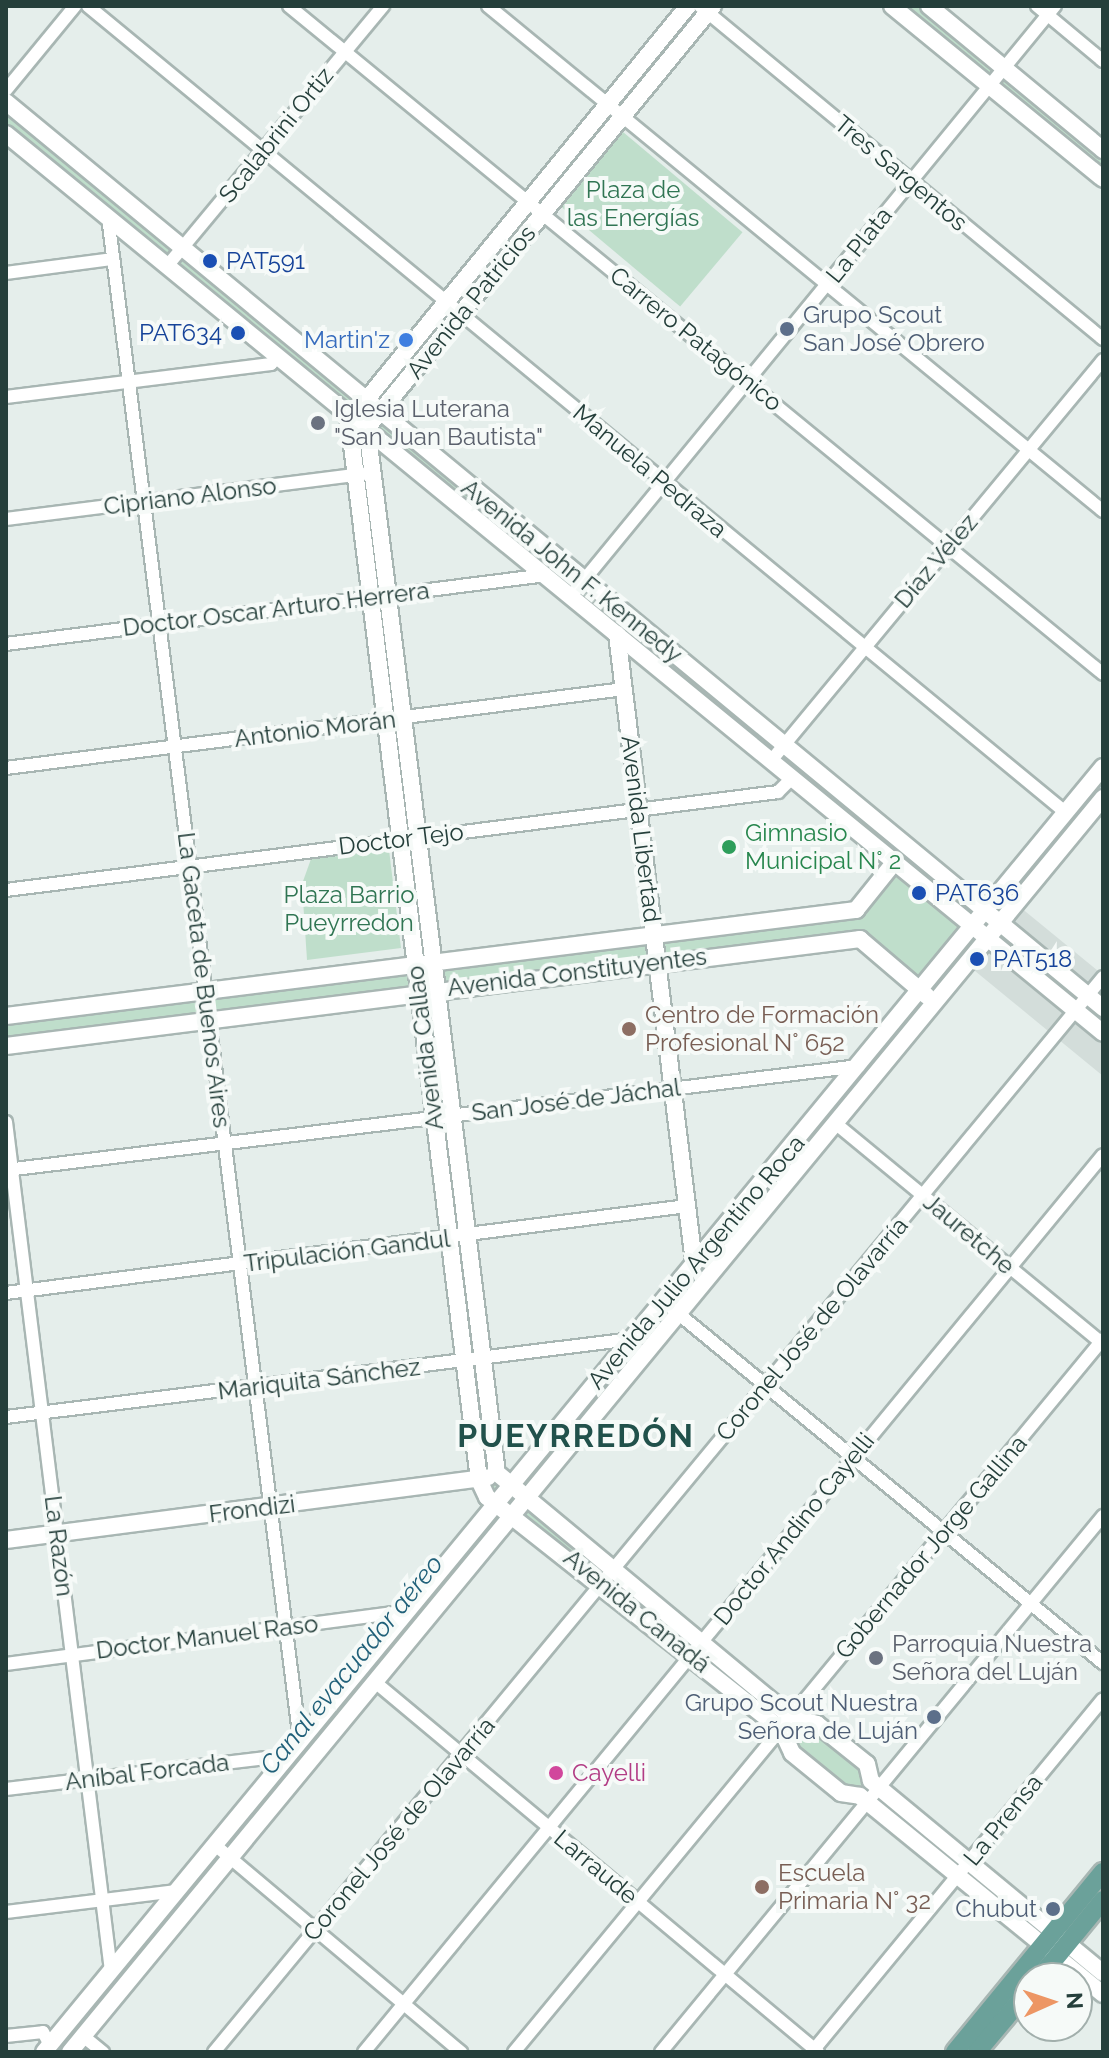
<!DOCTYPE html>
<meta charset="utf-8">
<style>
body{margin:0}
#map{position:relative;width:1109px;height:2058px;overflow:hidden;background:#e5eeeb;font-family:Raleway,sans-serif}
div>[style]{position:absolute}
.built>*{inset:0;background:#d3ddda}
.green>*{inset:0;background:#bfdecb;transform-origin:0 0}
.stream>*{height:3px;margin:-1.5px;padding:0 1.5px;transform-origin:1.5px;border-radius:1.5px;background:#90bed0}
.roads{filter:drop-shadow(2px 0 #a8b6b3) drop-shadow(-2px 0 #a8b6b3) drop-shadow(0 2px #a8b6b3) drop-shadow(0 -2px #a8b6b3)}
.street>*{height:12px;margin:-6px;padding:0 6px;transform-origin:6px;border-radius:6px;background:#fff}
.secondary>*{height:16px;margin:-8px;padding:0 8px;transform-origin:8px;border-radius:8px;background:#fff}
.primary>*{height:18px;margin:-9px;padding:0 9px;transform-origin:9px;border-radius:9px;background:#6ba19a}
.dots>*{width:22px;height:22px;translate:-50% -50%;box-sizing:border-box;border:4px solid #f6faf8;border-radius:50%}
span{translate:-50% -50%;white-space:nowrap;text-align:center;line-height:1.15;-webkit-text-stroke:8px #f6faf8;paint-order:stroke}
.street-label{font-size:24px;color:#253f3b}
.park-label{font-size:24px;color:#307553}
.transit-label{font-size:24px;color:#164399}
.left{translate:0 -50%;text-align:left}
.right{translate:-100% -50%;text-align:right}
.service-label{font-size:24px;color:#4e5e75}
.shop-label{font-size:24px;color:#366cbe}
.worship-label{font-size:24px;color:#5b616d}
.leisure-label{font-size:24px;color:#27864d}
.education-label{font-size:24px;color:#785e54}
.hotel-label{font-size:24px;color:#b23c85}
.water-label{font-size:26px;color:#206079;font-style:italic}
.district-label{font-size:32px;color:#21514b;font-weight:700;letter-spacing:2px}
.frame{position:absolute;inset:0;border:8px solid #253f3b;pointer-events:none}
.north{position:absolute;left:1013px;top:1962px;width:80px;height:80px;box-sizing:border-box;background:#f6faf8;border:2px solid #a2afac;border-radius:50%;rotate:87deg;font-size:22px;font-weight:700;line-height:32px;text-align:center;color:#253f3b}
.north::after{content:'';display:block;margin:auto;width:28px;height:36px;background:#ed9664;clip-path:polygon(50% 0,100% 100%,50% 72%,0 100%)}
</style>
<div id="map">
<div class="built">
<div style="clip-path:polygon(1009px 898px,1103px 975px,1103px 1076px,958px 957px)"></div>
</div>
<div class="green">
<div style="clip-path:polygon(evenodd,688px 6px,713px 6px,380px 413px,1103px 1008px,1103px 1033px,972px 926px,920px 989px,859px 939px,437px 989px,497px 1473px,791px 1717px,817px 1724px,867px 1764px,871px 1781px,1054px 1931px,1103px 1872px,1103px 1900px,1068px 1943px,1103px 1973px,1103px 1994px,1057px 1956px,1039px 1978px,1029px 1978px,1029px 1990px,977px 2052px,955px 2052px,1043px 1945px,792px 1753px,789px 1737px,487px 1497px,418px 992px,6px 1046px,6px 1016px,414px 965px,351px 415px,6px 134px,6px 102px,364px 399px,688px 6px,369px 429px,893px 864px,856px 910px,434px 962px,369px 429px)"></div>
<div style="clip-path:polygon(892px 6px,929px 6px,1103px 150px,1103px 179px)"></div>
<div style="left:623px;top:132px;width:156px;height:97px;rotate:40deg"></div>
<div style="clip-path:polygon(389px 850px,401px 948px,307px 960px,302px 884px,311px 859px)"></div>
</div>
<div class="stream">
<div style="left:998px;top:907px;width:164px;rotate:-50.2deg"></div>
<div style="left:932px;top:990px;width:62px;rotate:-49.6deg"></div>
<div style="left:680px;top:1292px;width:348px;rotate:-49.8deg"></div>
<div style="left:528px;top:1481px;width:208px;rotate:-51deg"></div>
<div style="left:231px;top:1840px;width:424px;rotate:-50.5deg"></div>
<div style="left:57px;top:2052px;width:244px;rotate:-50.6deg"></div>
</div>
<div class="roads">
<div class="street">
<div style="left:88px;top:6px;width:1267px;rotate:39.52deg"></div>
<div style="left:289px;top:6px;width:1053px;rotate:39.37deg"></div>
<div style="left:488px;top:6px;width:796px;rotate:39.39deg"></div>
<div style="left:700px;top:6px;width:523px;rotate:39.57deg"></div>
<div style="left:1037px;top:6px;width:86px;rotate:39.8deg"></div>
<div style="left:6px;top:90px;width:109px;rotate:-50.6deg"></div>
<div style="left:108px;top:217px;width:1537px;rotate:82.82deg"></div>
<div style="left:168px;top:265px;width:337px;rotate:-50.3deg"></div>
<div style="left:6px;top:273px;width:108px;rotate:-7.5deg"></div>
<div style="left:6px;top:397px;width:267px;rotate:-7.1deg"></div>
<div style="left:271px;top:364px;width:11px;rotate:-52deg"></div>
<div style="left:6px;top:519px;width:361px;rotate:-7.2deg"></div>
<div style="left:571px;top:596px;width:763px;rotate:-50.64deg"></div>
<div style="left:6px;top:644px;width:544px;rotate:-7.28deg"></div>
<div style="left:770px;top:762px;width:522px;rotate:-50.36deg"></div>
<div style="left:6px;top:768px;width:623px;rotate:-7.28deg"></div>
<div style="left:6px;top:890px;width:778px;rotate:-7.23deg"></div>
<div style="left:778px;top:792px;width:18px;rotate:-45deg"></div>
<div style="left:6px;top:1122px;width:855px;rotate:82.95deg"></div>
<div style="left:835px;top:1123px;width:347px;rotate:39.5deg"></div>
<div style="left:6px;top:1170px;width:859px;rotate:-6.95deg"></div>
<div style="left:6px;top:1293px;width:687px;rotate:-7.28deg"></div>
<div style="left:663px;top:1301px;width:570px;rotate:39.45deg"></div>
<div style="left:6px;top:1417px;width:631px;rotate:-7.1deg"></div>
<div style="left:6px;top:1664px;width:404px;rotate:-7.5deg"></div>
<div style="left:375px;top:1682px;width:577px;rotate:39.87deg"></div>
<div style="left:6px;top:1789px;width:262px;rotate:-6.8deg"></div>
<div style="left:266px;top:1758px;width:17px;rotate:66deg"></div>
<div style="left:215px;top:1845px;width:322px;rotate:40.1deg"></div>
<div style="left:6px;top:1912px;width:172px;rotate:-7deg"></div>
<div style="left:6px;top:2036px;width:37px;rotate:-6deg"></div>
<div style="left:43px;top:2032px;width:15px;rotate:62deg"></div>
<div style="left:83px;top:2036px;width:26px;rotate:39deg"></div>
<div style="left:214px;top:2052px;width:1395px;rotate:-50.41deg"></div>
<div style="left:364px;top:2052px;width:1162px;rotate:-50.52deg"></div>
<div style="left:514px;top:2052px;width:925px;rotate:-50.44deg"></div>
<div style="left:661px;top:2052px;width:695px;rotate:-50.49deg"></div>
<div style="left:812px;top:2052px;width:457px;rotate:-50.5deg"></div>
</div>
<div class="secondary">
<div style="left:688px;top:6px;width:536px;rotate:129.24deg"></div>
<div style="left:349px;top:421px;width:1067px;rotate:83deg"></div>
<div style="left:479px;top:1480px;width:19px;rotate:65deg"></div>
<div style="left:487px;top:1497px;width:375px;rotate:38.3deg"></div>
<div style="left:781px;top:1729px;width:26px;rotate:65deg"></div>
<div style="left:792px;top:1753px;width:63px;rotate:39.2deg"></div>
<div style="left:841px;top:1793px;width:19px;rotate:9deg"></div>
<div style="left:860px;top:1796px;width:313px;rotate:39.2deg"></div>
<div style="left:713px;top:6px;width:546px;rotate:129.35deg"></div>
<div style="left:367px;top:428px;width:1053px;rotate:82.91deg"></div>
<div style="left:497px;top:1473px;width:382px;rotate:39.7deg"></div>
<div style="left:791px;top:1717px;width:27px;rotate:15deg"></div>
<div style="left:817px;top:1724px;width:64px;rotate:38.7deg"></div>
<div style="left:867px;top:1764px;width:17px;rotate:77deg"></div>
<div style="left:871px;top:1781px;width:301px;rotate:39.6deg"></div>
<div style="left:892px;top:6px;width:273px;rotate:39.3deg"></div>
<div style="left:929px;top:6px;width:226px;rotate:39.6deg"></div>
<div style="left:6px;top:102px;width:1423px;rotate:39.55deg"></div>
<div style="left:6px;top:134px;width:1418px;rotate:39.33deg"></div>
<div style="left:617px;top:634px;width:634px;rotate:83.02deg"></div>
<div style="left:6px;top:1016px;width:857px;rotate:-7.11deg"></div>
<div style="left:856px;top:910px;width:59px;rotate:-51.2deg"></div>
<div style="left:6px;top:1046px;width:861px;rotate:-7.14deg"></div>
<div style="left:860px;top:939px;width:88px;rotate:40.4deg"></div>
<div style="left:6px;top:1540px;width:486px;rotate:-7.4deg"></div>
<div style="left:44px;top:2052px;width:1665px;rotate:-50.51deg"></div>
<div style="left:70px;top:2052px;width:1625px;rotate:-50.52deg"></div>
</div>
<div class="primary">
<div style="left:1039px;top:1978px;width:101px;rotate:-50.6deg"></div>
<div style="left:955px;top:2052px;width:233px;rotate:-50.6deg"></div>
<div style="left:977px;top:2052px;width:81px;rotate:-50deg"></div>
</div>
</div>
<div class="dots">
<div style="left:210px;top:261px;background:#1a4fb4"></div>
<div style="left:787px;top:329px;background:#5c6f8a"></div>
<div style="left:238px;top:333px;background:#1a4fb4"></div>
<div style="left:406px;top:340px;background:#3f7fe0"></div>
<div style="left:318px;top:423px;background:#6b7280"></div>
<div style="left:729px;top:847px;background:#2e9e5b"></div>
<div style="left:919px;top:893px;background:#1a4fb4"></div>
<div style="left:977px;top:959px;background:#1a4fb4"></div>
<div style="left:629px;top:1029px;background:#8d6e63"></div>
<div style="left:876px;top:1658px;background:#6b7280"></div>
<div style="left:934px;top:1717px;background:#5c6f8a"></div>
<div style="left:556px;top:1773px;background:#d1479c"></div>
<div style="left:762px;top:1887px;background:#8d6e63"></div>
<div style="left:1053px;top:1909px;background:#5c6f8a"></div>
</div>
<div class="street-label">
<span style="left:276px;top:135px;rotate:-51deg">Scalabrini Ortiz</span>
<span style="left:901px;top:173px;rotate:40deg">Tres Sargentos</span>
<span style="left:859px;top:245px;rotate:-51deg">La Plata</span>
<span style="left:471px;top:302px;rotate:-51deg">Avenida Patricios</span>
<span style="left:696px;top:339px;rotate:39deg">Carrero Patagónico</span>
<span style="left:650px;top:471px;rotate:40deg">Manuela Pedraza</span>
<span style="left:190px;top:496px;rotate:-7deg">Cipriano Alonso</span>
<span style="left:936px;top:561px;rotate:-50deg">Díaz Vélez</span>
<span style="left:572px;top:571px;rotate:39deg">Avenida John F. Kennedy</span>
<span style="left:276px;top:609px;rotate:-7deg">Doctor Oscar Arturo Herrera</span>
<span style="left:315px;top:729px;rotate:-7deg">Antonio Morán</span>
<span style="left:641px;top:829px;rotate:83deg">Avenida Libertad</span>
<span style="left:401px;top:839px;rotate:-7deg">Doctor Tejo</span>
<span style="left:577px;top:972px;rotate:-7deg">Avenida Constituyentes</span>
<span style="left:204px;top:980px;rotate:83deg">La Gaceta de Buenos Aires</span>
<span style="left:425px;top:1048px;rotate:-97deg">Avenida Callao</span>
<span style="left:576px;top:1100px;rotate:-7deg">San José de Jáchal</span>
<span style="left:969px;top:1234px;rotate:40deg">Jauretche</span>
<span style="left:347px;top:1251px;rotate:-7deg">Tripulación Gandul</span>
<span style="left:696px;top:1262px;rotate:-50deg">Avenida Julio Argentino Roca</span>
<span style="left:812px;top:1329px;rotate:-50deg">Coronel José de Olavarría</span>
<span style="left:319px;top:1379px;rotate:-7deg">Mariquita Sánchez</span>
<span style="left:252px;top:1509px;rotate:-7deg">Frondizi</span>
<span style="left:794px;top:1529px;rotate:-51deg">Doctor Andino Cayelli</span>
<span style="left:59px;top:1546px;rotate:83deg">La Razón</span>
<span style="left:931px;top:1547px;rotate:-50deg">Gobernador Jorge Gallina</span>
<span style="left:637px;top:1611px;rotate:39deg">Avenida Canadá</span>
<span style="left:207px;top:1637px;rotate:-7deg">Doctor Manuel Raso</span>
<span style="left:147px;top:1772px;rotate:-7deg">Aníbal Forcada</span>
<span style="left:1003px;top:1820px;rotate:-51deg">La Prensa</span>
<span style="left:399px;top:1829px;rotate:-50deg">Coronel José de Olavarría</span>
<span style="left:596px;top:1867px;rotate:40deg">Larraude</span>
</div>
<div class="park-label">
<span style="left:633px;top:204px">Plaza de<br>las Energías</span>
<span style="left:349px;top:909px">Plaza Barrio<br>Pueyrredon</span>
</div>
<div class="transit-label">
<span class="left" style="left:226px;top:261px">PAT591</span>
<span class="right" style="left:222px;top:333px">PAT634</span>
<span class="left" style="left:935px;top:893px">PAT636</span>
<span class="left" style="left:993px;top:959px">PAT518</span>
</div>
<div class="service-label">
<span class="left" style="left:803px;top:329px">Grupo Scout<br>San José Obrero</span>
<span class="right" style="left:918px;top:1717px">Grupo Scout Nuestra<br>Señora de Luján</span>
<span class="right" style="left:1037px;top:1909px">Chubut</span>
</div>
<div class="shop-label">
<span class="right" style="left:390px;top:340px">Martin'z</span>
</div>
<div class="worship-label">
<span class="left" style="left:334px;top:423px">Iglesia Luterana<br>"San Juan Bautista"</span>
<span class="left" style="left:892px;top:1658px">Parroquia Nuestra<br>Señora del Luján</span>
</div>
<div class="leisure-label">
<span class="left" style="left:745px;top:847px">Gimnasio<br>Municipal N° 2</span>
</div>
<div class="education-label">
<span class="left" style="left:645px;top:1029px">Centro de Formación<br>Profesional N° 652</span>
<span class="left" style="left:778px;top:1887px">Escuela<br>Primaria N° 32</span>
</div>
<div class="hotel-label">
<span class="left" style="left:572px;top:1773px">Cayelli</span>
</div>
<div class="water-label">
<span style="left:352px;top:1665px;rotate:-51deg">Canal evacuador aéreo</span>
</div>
<div class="district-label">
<span style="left:576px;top:1436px">PUEYRREDÓN</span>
</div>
<div class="frame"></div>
<div class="north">N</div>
</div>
